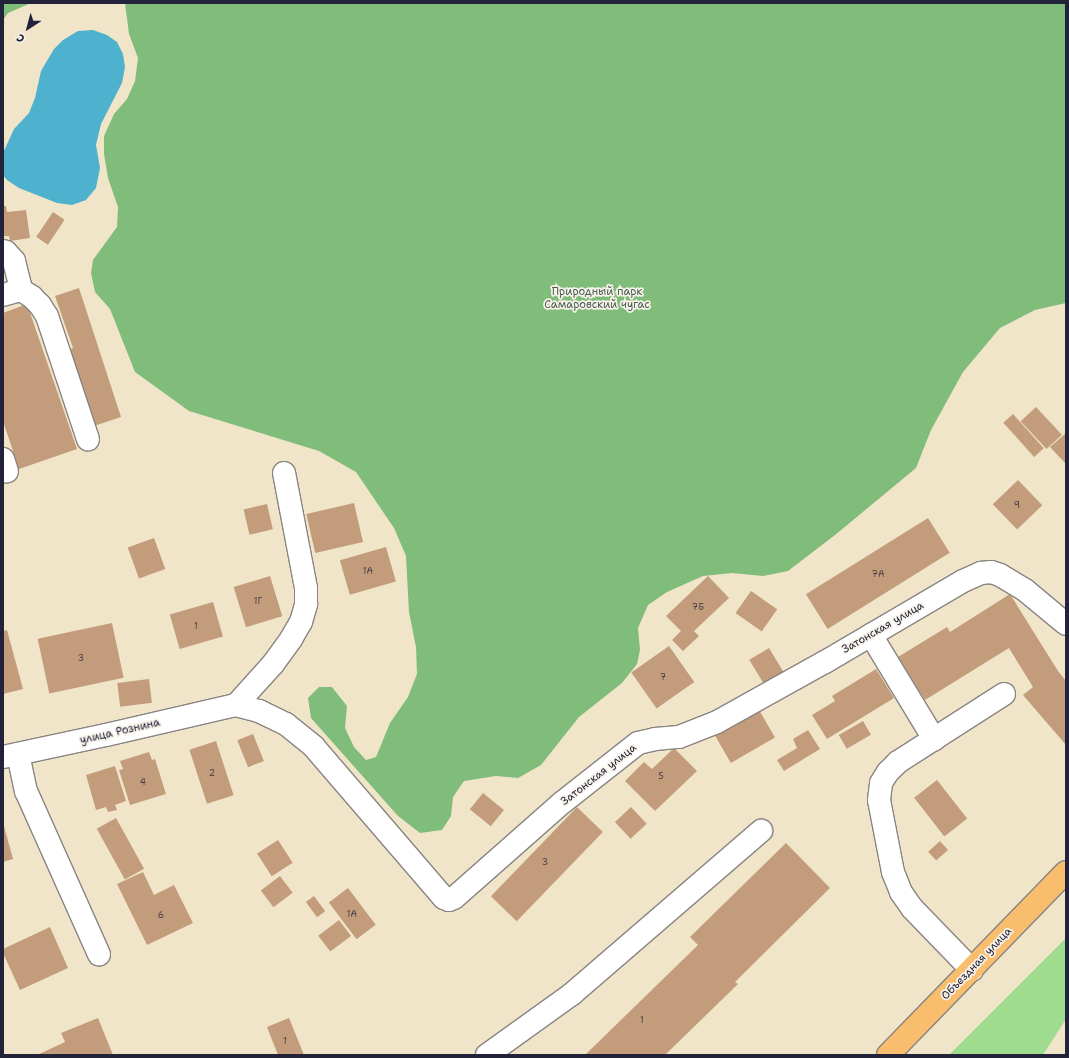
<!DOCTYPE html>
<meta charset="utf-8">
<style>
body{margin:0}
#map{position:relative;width:1069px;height:1058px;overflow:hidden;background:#f0e5c9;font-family:"Shantell Sans",sans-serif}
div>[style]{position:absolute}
.green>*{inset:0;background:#a0dc90}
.forest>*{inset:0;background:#80bc7a}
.water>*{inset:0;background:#4eb1cd}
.building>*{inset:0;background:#c39d7b;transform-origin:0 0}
.roads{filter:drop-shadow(1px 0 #898482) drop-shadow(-1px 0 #898482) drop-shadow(0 1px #898482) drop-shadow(0 -1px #898482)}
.minor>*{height:22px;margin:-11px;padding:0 11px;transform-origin:11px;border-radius:11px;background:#fff}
.highway>*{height:22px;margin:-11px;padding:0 11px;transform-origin:11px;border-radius:11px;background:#f9be6d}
span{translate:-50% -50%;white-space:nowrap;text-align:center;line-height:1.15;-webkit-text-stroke:3.5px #f7f3e8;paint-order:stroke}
.number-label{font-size:9px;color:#4a414b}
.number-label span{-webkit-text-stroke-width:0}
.park-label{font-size:11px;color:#485a54}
.street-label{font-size:11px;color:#22223b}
.frame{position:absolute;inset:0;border:4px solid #22223b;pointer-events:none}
.north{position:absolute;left:8px;top:8px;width:40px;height:40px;-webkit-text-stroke:3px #f7f3e8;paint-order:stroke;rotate:216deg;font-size:11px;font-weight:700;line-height:16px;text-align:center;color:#22223b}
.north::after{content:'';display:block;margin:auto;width:14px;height:18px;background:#22223b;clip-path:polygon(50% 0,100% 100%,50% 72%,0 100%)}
</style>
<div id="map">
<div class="green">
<div style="clip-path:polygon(1066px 938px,1066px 1019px,1043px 1055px,949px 1055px)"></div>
</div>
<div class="forest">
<div style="clip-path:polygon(3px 3px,31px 3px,8px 13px,3px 20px)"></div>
<div style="clip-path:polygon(125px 3px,1066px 3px,1066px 303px,1035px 310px,1000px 328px,963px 372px,931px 430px,916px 468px,835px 535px,788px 571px,763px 576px,732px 573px,703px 576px,667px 592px,648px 605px,638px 628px,640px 650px,637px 664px,622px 683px,579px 717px,541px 765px,518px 778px,496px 776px,464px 781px,453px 797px,451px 816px,442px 830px,420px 833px,398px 816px,311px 718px,308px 698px,319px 687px,332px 687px,347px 706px,345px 728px,354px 747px,366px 760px,376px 757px,390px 723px,408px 697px,417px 674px,416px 647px,409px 612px,406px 556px,394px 528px,356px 472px,319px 451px,189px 411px,135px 372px,110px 309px,95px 292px,91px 273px,93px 260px,117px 227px,118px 207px,108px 178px,104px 154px,104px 136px,114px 114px,127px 99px,135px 81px,138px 58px,129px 34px)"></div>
</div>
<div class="water">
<div style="clip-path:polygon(93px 30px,107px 35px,117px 42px,123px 54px,125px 67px,122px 83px,101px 124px,96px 145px,100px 168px,96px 188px,86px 200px,72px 205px,57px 203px,19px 188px,7px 180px,3px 175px,3px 153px,14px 129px,29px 113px,35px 98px,41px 71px,54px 49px,63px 40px,78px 31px)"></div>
</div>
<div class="building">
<div style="clip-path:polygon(3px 206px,6px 206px,7px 212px,26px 210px,30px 238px,10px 241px,9px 236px,3px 236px)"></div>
<div style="left:53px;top:212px;width:14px;height:30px;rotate:34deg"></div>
<div style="clip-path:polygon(79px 288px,121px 417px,94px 426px,69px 350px,73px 348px,55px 296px)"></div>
<div style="clip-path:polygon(27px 304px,77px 449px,19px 469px,3px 421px,3px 313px)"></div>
<div style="left:1036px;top:407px;width:38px;height:21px;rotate:47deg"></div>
<div style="left:1013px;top:414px;width:46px;height:13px;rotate:48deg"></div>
<div style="clip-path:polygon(1066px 433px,1066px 464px,1050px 447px)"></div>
<div style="left:1018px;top:480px;width:35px;height:35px;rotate:46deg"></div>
<div style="left:354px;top:503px;width:40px;height:49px;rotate:77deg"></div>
<div style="left:267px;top:504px;width:26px;height:24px;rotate:77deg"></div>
<div style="left:928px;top:518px;width:41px;height:144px;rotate:58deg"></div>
<div style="left:154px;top:538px;width:33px;height:28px;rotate:70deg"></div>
<div style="left:386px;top:547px;width:36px;height:48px;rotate:74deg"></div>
<div style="left:270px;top:576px;width:42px;height:38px;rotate:73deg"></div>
<div style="clip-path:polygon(708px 576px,729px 598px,694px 631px,699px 636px,683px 651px,672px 640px,681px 631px,666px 616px)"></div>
<div style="left:751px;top:591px;width:32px;height:27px;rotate:35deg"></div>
<div style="clip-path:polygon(1010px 594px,1058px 671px,1066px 681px,1066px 745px,1023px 695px,1033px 687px,1009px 648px,925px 700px,898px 657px,947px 627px,950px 632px)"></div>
<div style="left:213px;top:602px;width:36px;height:45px;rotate:74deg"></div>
<div style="left:112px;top:623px;width:56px;height:76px;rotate:78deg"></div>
<div style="clip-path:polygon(7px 630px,23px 689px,3px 694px,3px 631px)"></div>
<div style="left:669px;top:646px;width:44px;height:46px;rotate:55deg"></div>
<div style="left:769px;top:648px;width:29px;height:23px;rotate:59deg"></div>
<div style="clip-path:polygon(876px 669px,894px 698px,827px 739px,812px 715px,835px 701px,832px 696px)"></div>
<div style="left:149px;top:679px;width:24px;height:32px;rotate:83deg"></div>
<div style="left:758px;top:708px;width:34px;height:51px;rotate:60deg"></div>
<div style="left:863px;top:721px;width:16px;height:28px;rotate:60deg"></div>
<div style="clip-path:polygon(808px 730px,820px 749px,784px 771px,777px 760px,797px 748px,793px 739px)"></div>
<div style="left:253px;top:734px;width:29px;height:17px;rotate:68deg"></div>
<div style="left:216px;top:741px;width:57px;height:28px;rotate:72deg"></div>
<div style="clip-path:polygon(674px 748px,697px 771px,655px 811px,625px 781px,644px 762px,652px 769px)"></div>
<div style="clip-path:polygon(149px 752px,152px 760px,155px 759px,166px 794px,130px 805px,119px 770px,123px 769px,120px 761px)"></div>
<div style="clip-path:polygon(115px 766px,126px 801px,115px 805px,117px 810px,108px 812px,106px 807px,96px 810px,86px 775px)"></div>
<div style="left:937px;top:780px;width:49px;height:29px;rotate:52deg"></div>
<div style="left:483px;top:793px;width:27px;height:21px;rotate:39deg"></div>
<div style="left:577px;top:807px;width:36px;height:124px;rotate:44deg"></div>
<div style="left:631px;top:807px;width:23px;height:22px;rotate:47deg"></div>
<div style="left:116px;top:818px;width:58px;height:22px;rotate:61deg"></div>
<div style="clip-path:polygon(3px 826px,4px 826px,13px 859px,3px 862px)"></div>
<div style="left:278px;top:840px;width:27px;height:25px;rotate:57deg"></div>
<div style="left:940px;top:841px;width:12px;height:16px;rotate:48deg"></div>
<div style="clip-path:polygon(786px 843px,830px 888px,735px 982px,738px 984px,665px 1055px,585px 1055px,698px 945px,690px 937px)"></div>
<div style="clip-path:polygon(143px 872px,154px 895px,174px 885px,193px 923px,147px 945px,117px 884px)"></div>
<div style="left:280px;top:876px;width:21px;height:24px;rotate:53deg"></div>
<div style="left:348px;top:888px;width:46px;height:24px;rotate:53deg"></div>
<div style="left:314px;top:896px;width:19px;height:10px;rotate:54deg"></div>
<div style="left:339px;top:920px;width:20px;height:26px;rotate:53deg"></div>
<div style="clip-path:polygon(50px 927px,68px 968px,20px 990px,3px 953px,3px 949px)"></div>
<div style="clip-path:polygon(98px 1018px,113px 1055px,37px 1055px,65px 1042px,61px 1033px)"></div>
<div style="clip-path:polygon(289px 1018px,304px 1055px,278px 1055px,267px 1027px)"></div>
</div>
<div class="roads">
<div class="minor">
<div style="left:3px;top:251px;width:3px;rotate:18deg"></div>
<div style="left:6px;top:252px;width:12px;rotate:48deg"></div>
<div style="left:14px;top:261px;width:30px;rotate:76deg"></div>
<div style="left:21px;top:290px;width:13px;rotate:32deg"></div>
<div style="left:32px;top:297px;width:11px;rotate:45deg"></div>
<div style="left:40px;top:305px;width:13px;rotate:58deg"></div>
<div style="left:47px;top:316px;width:130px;rotate:71.6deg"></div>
<div style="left:3px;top:295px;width:19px;rotate:-16deg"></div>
<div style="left:3px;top:459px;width:13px;rotate:72deg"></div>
<div style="left:871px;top:635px;width:122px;rotate:58.8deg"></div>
<div style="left:236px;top:705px;width:55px;rotate:-47.9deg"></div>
<div style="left:273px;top:664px;width:31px;rotate:-54deg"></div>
<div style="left:291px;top:639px;width:20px;rotate:-60deg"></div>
<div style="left:301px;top:622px;width:19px;rotate:-74deg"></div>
<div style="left:306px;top:604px;width:16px;rotate:-90deg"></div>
<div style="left:306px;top:588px;width:117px;rotate:-100.8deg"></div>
<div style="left:18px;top:754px;width:38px;rotate:78deg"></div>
<div style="left:26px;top:791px;width:179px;rotate:65.9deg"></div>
<div style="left:3px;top:757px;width:105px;rotate:-12.1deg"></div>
<div style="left:106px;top:735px;width:133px;rotate:-13deg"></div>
<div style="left:236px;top:705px;width:24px;rotate:15deg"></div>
<div style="left:259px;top:711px;width:30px;rotate:26deg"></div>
<div style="left:286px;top:724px;width:36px;rotate:39deg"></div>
<div style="left:314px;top:747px;width:199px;rotate:49.3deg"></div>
<div style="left:444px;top:898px;width:5px;rotate:22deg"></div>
<div style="left:449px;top:900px;width:5px;rotate:-22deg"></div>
<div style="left:454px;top:898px;width:145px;rotate:-41.4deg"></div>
<div style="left:563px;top:802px;width:95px;rotate:-38.2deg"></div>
<div style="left:638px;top:743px;width:17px;rotate:-13deg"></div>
<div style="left:655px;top:739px;width:24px;rotate:-5deg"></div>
<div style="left:679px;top:737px;width:41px;rotate:-21.5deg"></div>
<div style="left:717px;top:722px;width:124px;rotate:-29.1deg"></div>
<div style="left:825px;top:662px;width:160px;rotate:-30.4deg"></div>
<div style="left:963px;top:581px;width:20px;rotate:-24deg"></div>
<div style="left:981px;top:573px;width:10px;rotate:-6deg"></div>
<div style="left:991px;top:572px;width:9px;rotate:18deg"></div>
<div style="left:1000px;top:575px;width:29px;rotate:31deg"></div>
<div style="left:1025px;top:590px;width:53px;rotate:39.7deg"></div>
<div style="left:972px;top:970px;width:86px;rotate:-134.1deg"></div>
<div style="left:912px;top:908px;width:19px;rotate:-125deg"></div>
<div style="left:901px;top:892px;width:22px;rotate:-112deg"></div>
<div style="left:893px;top:872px;width:73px;rotate:-101deg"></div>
<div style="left:879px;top:800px;width:17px;rotate:-83deg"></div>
<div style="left:881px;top:783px;width:13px;rotate:-58deg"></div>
<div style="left:888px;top:772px;width:14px;rotate:-45deg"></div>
<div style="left:898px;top:762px;width:126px;rotate:-32.7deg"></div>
<div style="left:487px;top:1055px;width:105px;rotate:-35.7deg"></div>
<div style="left:572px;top:994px;width:250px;rotate:-40.8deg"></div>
</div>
<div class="highway">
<div style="left:888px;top:1055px;width:255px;rotate:-45.8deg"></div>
</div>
</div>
<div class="number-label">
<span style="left:1017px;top:505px">9</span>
<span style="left:368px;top:571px">1А</span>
<span style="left:878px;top:574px">7А</span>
<span style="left:258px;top:601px">1Г</span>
<span style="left:698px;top:607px">7Б</span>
<span style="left:196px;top:626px">1</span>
<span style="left:81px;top:658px">3</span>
<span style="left:663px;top:677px">7</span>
<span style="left:212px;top:773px">2</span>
<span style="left:661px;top:776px">5</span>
<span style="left:143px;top:782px">4</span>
<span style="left:545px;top:862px">3</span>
<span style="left:352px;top:914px">1А</span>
<span style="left:161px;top:915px">6</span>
<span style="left:642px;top:1020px">1</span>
<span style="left:285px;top:1041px">1</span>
</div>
<div class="park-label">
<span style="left:597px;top:299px">Природный парк<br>Самаровский чугас</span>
</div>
<div class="street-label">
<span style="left:883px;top:628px;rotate:-30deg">Затонская улица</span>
<span style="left:120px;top:732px;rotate:-13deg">улица Рознина</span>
<span style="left:599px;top:775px;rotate:-38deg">Затонская улица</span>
<span style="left:977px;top:964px;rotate:-46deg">Объездная улица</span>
</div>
<div class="frame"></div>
<div class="north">С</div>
</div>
